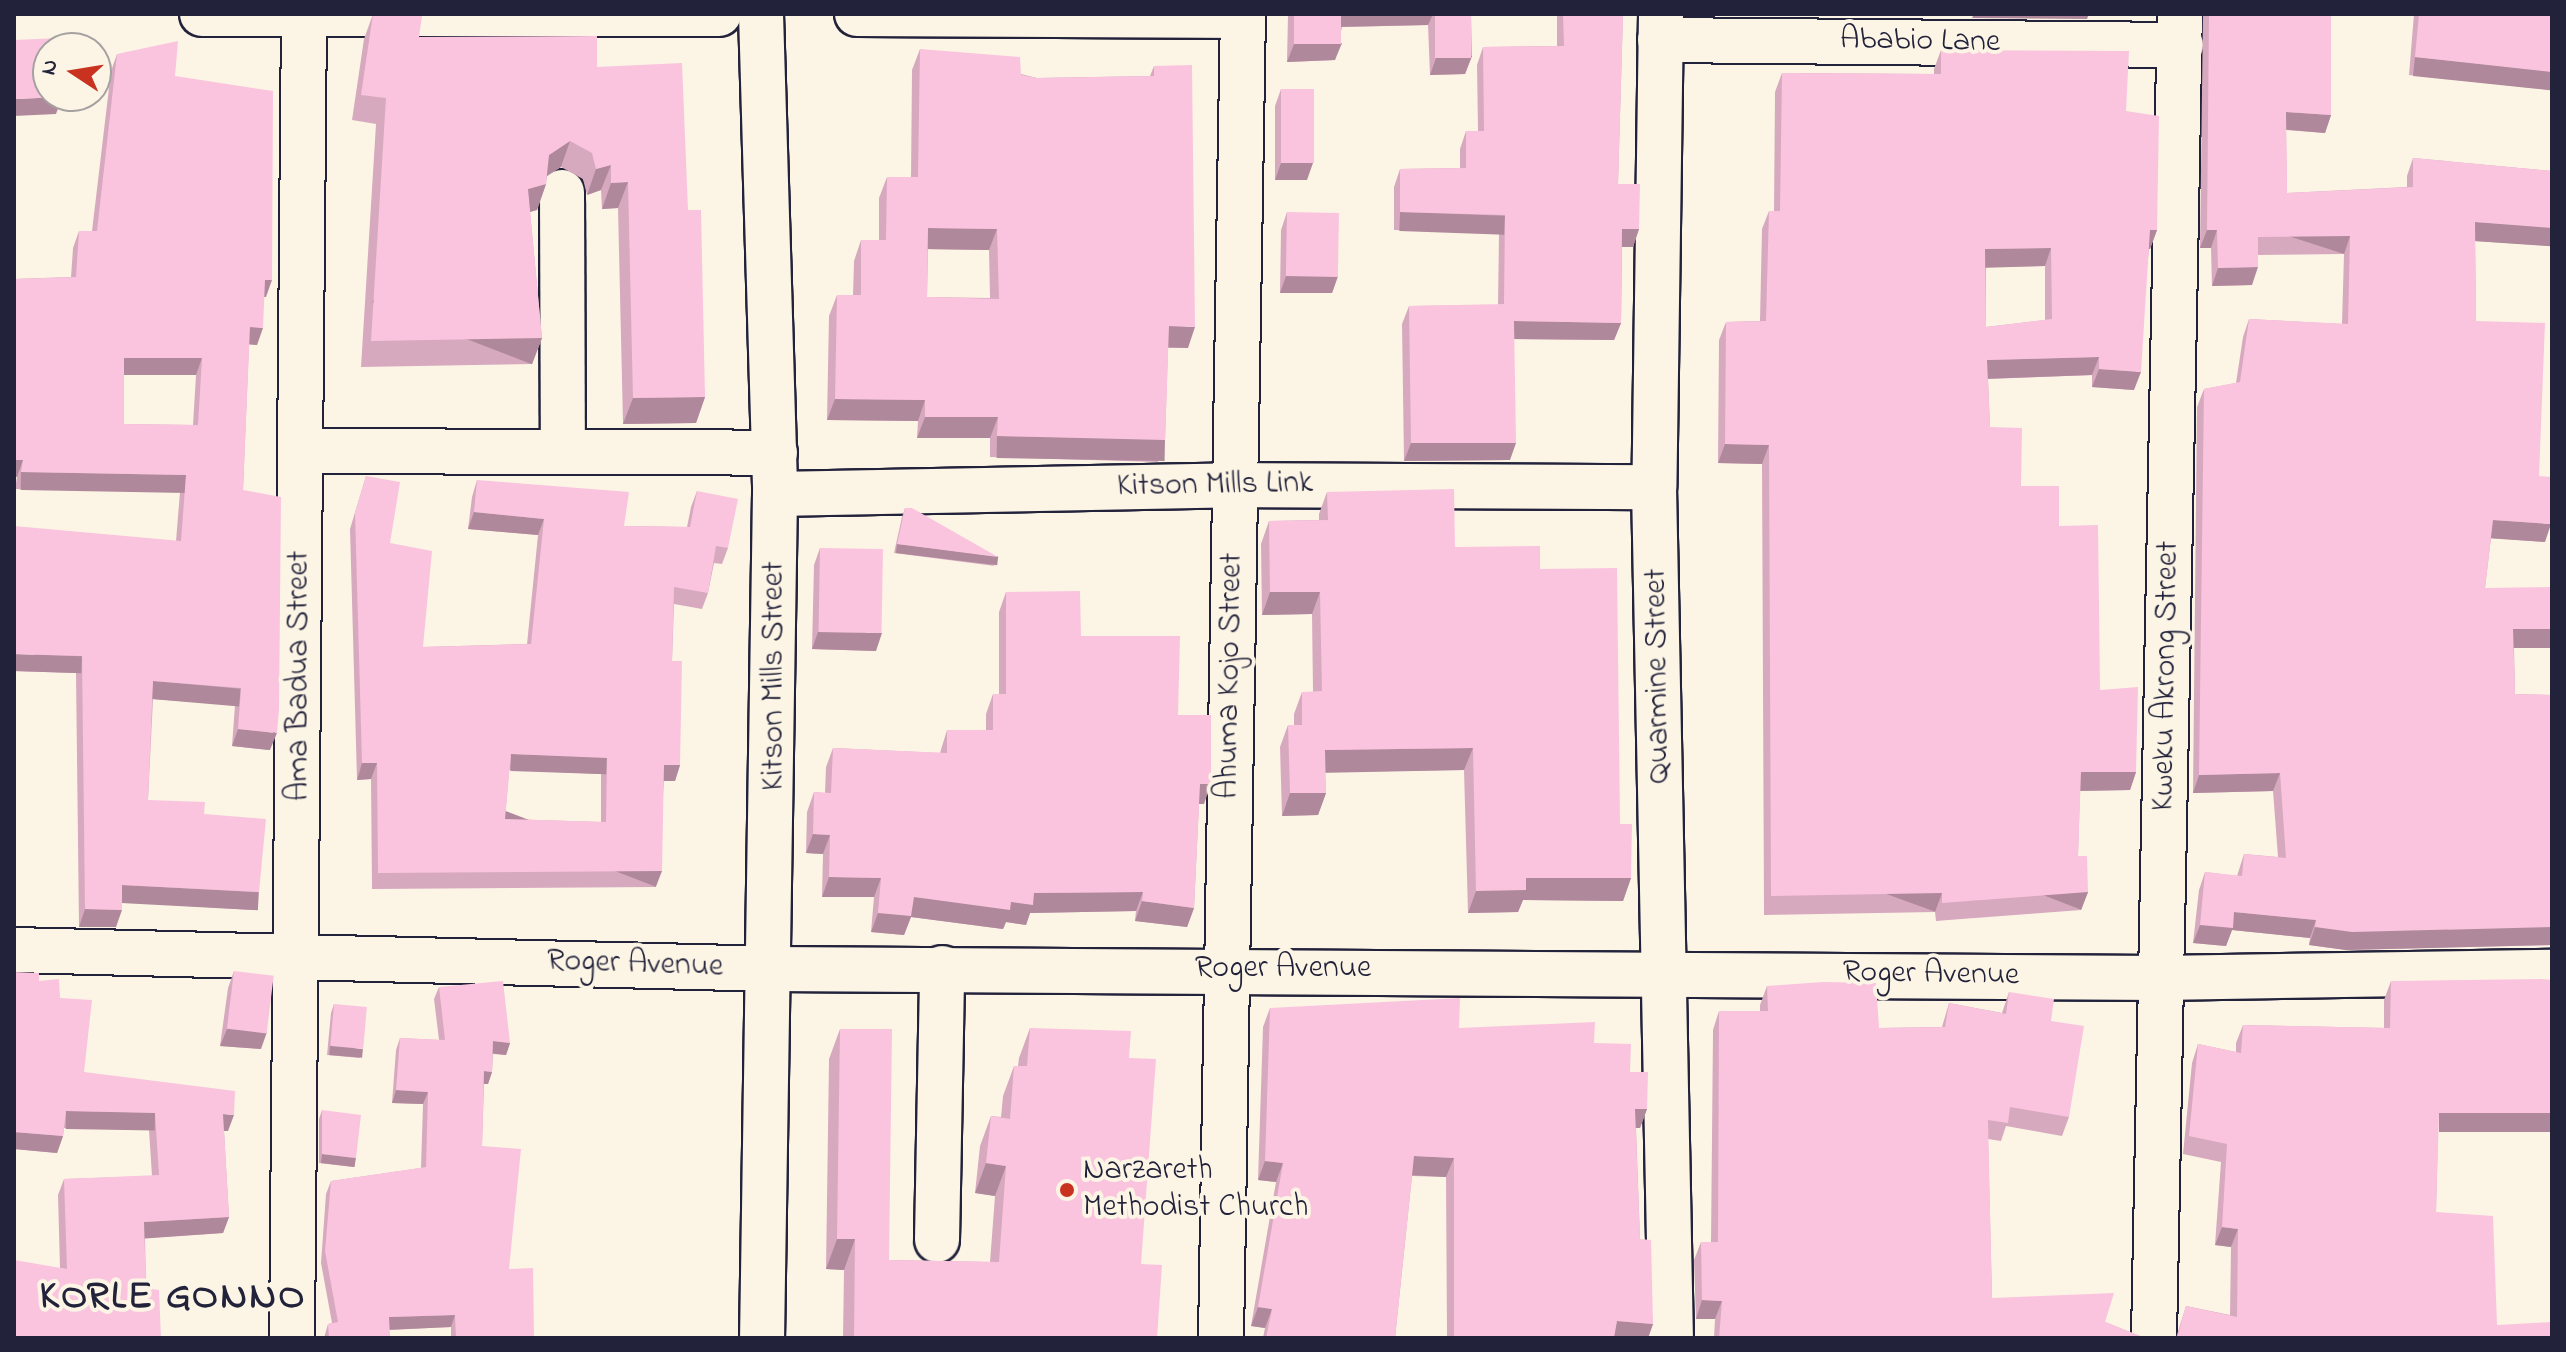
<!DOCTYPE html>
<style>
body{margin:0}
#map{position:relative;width:2566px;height:1352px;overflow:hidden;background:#fcf5e5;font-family:"Indie Flower",sans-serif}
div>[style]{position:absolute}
.roads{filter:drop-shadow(2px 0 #22223b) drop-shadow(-2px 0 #22223b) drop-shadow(0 2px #22223b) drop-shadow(0 -2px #22223b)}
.minor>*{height:44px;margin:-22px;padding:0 22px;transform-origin:22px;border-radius:22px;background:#fcf5e5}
.wall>*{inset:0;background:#d7a9bf}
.shaded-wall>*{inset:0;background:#af899b;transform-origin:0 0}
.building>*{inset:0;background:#fac4de;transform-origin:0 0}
.dots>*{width:22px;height:22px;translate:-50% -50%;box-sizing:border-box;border:4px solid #fcf5e5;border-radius:50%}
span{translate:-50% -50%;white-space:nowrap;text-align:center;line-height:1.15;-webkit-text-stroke:8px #fcf5e5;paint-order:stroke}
.street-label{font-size:32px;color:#22223b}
.poi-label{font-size:32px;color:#22223b}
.left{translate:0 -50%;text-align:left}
.district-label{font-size:40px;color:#22223b;font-weight:700;letter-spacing:2px}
.frame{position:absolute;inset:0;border:16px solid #22223b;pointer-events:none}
.north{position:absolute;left:32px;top:32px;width:80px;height:80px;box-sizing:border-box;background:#fcf5e5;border:2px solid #a5a1a1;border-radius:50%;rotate:282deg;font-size:22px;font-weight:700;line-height:32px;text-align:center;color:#22223b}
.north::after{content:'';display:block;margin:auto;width:28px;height:36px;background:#c8321e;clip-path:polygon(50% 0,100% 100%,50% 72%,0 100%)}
</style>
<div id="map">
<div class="roads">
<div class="minor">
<div style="left:202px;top:14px;width:517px"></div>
<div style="left:761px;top:14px;width:480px;rotate:88.3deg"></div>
<div style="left:775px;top:494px;width:844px;rotate:90.88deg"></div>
<div style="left:857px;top:14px;width:386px;rotate:0.3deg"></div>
<div style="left:1661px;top:14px;width:473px;rotate:90.8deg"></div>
<div style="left:1654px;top:487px;width:851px;rotate:88.86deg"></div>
<div style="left:1660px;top:40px;width:521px;rotate:0.55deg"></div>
<div style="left:562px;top:192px;width:260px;rotate:89.8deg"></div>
<div style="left:301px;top:451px;width:474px;rotate:0.2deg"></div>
<div style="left:775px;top:494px;width:460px;rotate:-1.1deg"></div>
<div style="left:1235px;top:485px;width:419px;rotate:0.3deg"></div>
<div style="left:14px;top:950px;width:759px;rotate:1.43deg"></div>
<div style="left:773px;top:969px;width:1387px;rotate:0.37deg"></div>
<div style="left:2160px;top:978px;width:392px;rotate:-0.9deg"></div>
<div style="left:937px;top:1240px;width:272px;rotate:-88.9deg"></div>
<div style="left:292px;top:1338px;width:1324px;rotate:-89.48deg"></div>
<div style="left:1221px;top:1338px;width:1324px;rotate:-89.05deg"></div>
<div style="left:2154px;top:1338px;width:1324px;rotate:-88.88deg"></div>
</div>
</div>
<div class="wall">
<div style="clip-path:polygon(373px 14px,419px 37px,597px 67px,688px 210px,705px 397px,696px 423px,623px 424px,618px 208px,602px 209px,601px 190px,587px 195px,583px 179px,561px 167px,547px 176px,546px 184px,537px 210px,530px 212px,542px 338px,532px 364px,361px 367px,376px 124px,352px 120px,364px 39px)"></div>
<div style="clip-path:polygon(1288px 14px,1471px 14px,1472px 56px,1465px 74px,1430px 75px,1428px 25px,1342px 27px,1335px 60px,1287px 62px)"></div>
<div style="clip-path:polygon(1557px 14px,1623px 14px,1618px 184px,1639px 229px,1633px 247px,1622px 247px,1621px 323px,1614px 340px,1514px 339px,1510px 460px,1404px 461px,1402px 324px,1409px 306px,1498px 305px,1499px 233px,1394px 230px,1394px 187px,1400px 169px,1460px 168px,1460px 149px,1466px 131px,1478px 131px,1477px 65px,1483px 47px,1557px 46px)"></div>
<div style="clip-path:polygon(2203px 14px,2331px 14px,2331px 115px,2325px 133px,2286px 130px,2287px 193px,2407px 187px,2407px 176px,2413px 158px,2552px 171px,2552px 246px,2475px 241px,2476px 321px,2539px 476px,2545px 542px,2491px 538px,2485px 588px,2552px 647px,2514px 647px,2515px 694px,2552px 695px,2552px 945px,2346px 950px,2309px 945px,2310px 938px,2232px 930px,2226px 946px,2193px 943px,2199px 890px,2205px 872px,2237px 876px,2244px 854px,2278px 857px,2273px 791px,2193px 793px,2197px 407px,2204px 389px,2236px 383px,2243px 337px,2249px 319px,2342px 324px,2344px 254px,2258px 255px,2252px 285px,2212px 286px,2211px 248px,2200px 248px)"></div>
<div style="clip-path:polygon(2414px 14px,2552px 14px,2552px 90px,2409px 75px)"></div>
<div style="clip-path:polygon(evenodd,920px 49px,1037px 78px,1150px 76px,1154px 66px,1188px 348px,1168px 348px,1165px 440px,1158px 462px,990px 457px,990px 438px,917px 438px,918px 421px,827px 420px,829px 316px,837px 295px,853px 295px,854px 261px,861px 240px,879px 240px,879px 198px,887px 177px,911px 177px,912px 70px,920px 49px,928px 249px,989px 250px,990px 298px,927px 297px,928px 249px)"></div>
<div style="clip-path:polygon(evenodd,1941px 50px,2126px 111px,2157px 230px,2150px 249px,2149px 249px,2134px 390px,2092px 387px,2092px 375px,1988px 379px,1990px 427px,2021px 486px,2059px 526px,2100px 690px,2136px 772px,2130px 790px,2080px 791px,2078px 856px,2088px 892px,2081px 910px,1936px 921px,1935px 912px,1764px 915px,1762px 464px,1718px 463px,1719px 340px,1726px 322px,1760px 321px,1762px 229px,1769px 211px,1774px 211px,1775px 92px,1782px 73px,1934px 74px,1934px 69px,1941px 50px,2045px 266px,2045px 320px,1986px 327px,1986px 267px,2045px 266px)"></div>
<div style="clip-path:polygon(evenodd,117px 54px,175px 76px,266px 297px,264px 297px,257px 345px,249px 344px,243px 490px,270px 750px,232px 746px,235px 705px,153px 699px,148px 800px,204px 814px,259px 892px,253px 910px,122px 902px,116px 927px,79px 927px,76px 673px,14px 671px,176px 541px,180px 492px,15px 489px,17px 477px,14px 477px,14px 279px,71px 277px,73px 248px,79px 231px,92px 231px,111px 71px,117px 54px,124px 375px,196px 375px,193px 425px,124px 424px,124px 375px)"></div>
<div style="clip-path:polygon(1281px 89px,1307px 180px,1275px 180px,1275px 106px)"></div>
<div style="clip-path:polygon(1287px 212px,1338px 276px,1332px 293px,1280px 293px,1281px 230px)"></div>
<div style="clip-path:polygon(evenodd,366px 476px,390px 543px,423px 647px,527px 644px,538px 535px,468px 529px,472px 497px,477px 480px,624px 526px,687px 527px,691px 507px,697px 491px,728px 548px,722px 564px,714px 563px,708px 593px,702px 609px,674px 604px,672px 661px,680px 765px,675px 781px,664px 781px,656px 887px,372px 889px,371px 779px,357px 780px,350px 529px,366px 476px,509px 770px,601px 774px,601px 822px,505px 819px,509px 770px)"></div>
<div style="clip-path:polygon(1327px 492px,1455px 547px,1540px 569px,1620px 824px,1631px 878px,1623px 901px,1523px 900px,1518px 912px,1468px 913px,1464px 770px,1325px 772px,1326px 793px,1318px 815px,1282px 816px,1280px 747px,1288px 725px,1294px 725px,1294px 714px,1302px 692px,1313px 692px,1312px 614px,1262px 615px,1261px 544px,1269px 521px,1319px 520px,1319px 514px)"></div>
<div style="clip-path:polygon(905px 508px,995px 566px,894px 553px,902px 517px)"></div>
<div style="clip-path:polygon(820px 548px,876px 651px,812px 649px,814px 565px)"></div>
<div style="clip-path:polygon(1006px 592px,1081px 636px,1178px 715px,1204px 804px,1199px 804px,1194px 908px,1187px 927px,1135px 921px,1136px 911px,1030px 913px,1026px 925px,1006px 922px,1003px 929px,911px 917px,904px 935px,871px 932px,874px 897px,822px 897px,823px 854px,806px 853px,807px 812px,814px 792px,825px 793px,826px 767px,833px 748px,940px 753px,947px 730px,986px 730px,986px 714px,993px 694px,999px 694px,999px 612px)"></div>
<div style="clip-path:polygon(234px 971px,261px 1049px,220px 1046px,228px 988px)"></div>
<div style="clip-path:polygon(14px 972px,39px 981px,60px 998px,84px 1072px,228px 1131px,224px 1131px,229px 1217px,223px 1233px,145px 1238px,146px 1288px,60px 1268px,58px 1195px,64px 1179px,152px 1176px,149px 1130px,64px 1128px,63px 1136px,57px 1153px,14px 1149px)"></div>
<div style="clip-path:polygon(2391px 981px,2438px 1131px,2436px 1212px,2497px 1325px,2552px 1338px,2176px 1338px,2186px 1306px,2230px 1315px,2231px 1247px,2215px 1245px,2221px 1162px,2183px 1154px,2192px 1063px,2198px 1044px,2236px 1052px,2236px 1043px,2243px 1025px,2384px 1028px,2384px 1000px)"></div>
<div style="clip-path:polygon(1767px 986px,1879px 1028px,1942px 1027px,1949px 1003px,2002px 1013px,2009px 992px,2051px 1021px,2069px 1117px,2062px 1136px,2006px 1126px,2001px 1141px,1988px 1139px,1992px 1298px,2105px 1322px,2145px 1338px,1714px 1338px,1715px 1319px,1696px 1319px,1694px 1260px,1701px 1242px,1711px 1242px,1713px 1030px,1719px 1011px,1760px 1011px,1760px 1005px)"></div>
<div style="clip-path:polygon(439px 987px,510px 1043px,506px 1055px,493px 1054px,492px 1072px,488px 1084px,484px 1084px,482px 1146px,509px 1269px,534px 1338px,451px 1338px,451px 1327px,389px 1330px,390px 1338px,324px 1338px,328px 1324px,332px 1323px,321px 1263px,326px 1194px,331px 1181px,421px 1168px,423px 1104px,392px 1103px,396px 1050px,400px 1038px,439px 1040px,434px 999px)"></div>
<div style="clip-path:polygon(334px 1004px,360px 1058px,327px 1055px,331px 1013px)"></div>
<div style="clip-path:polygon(1270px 1008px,1594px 1043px,1630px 1072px,1647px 1109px,1640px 1128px,1636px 1128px,1640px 1239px,1653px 1324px,1648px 1338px,1447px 1338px,1446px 1177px,1412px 1176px,1395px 1338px,1263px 1338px,1265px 1328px,1251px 1326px,1276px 1182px,1258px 1180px,1263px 1027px)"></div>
<div style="clip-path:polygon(1030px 1028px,1129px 1058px,1141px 1264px,1157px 1338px,843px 1338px,844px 1270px,826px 1269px,829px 1059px,840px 1029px,889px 1260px,990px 1262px,995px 1196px,975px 1193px,980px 1146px,991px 1116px,1001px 1117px,1003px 1096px,1014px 1066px,1018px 1066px,1019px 1058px)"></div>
<div style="clip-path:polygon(322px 1110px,356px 1158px,353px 1167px,319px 1163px,319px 1119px)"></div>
</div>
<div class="shaded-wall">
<div style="clip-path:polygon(1340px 14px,1433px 14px,1428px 25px,1335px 27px)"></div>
<div style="clip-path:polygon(1974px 14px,2089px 14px,2087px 19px,1972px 18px)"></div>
<div style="clip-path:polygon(1342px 43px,1335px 60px,1287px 62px,1294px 44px)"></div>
<div style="clip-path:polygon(1472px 56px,1465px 74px,1430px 75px,1436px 58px)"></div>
<div style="left:2415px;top:57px;width:138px;height:19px;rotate:6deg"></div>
<div style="clip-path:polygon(62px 97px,56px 114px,14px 116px,14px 99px)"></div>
<div style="clip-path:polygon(2286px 112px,2331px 115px,2325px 133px,2279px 129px)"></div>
<div style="clip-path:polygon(570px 141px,561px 167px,540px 180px,549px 155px)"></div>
<div style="clip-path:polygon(1281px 163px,1313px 163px,1307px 180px,1275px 180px)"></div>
<div style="clip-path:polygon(611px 165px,601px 190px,587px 195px,596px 169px)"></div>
<div style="clip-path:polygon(628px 182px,618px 208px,602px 209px,611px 183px)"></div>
<div style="clip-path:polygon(546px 184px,537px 210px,519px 215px,528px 189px)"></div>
<div style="left:1400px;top:212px;width:105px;height:19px;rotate:2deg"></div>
<div style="left:2475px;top:222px;width:77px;height:19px;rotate:4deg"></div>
<div style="clip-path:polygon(928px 228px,997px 229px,989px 250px,920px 249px)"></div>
<div style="clip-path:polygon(1622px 229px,1639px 229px,1633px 247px,1616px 247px)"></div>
<div style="clip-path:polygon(2150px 230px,2157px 230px,2150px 249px,2143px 249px)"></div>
<div style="clip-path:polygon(2207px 230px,2217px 230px,2211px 248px,2200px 248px)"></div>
<div style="left:2350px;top:236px;width:19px;height:92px;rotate:108deg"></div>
<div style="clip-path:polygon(2051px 248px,2045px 266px,1979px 268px,1985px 249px)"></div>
<div style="clip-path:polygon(2258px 267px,2252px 285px,2212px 286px,2218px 268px)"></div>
<div style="clip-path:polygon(1286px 276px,1338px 276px,1332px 293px,1280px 293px)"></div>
<div style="clip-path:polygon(265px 280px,272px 280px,266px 297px,258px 297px)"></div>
<div style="clip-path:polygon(1514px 321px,1621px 323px,1614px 340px,1508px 339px)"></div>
<div style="clip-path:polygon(1169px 326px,1195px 327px,1188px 348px,1162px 347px)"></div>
<div style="clip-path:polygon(250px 327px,263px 328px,257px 345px,244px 344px)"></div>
<div style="left:542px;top:338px;width:28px;height:171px;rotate:111deg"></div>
<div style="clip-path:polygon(2099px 357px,2092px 375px,1981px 379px,1987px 360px)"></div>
<div style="clip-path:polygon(124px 358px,202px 358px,196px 375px,118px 375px)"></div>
<div style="clip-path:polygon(2099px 369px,2141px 372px,2134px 390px,2092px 387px)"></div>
<div style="clip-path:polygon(705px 397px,696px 423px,623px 424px,633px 398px)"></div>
<div style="clip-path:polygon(835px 399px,925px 400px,918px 421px,827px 420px)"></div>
<div style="clip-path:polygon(925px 417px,998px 417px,990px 438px,917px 438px)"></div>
<div style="left:997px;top:436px;width:168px;height:22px;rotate:1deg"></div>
<div style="clip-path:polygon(1411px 443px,1516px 443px,1510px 460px,1404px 461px)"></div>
<div style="clip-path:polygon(1725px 444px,1769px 445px,1762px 464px,1718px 463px)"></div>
<div style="clip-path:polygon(14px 460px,23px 460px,17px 477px,14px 477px)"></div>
<div style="left:21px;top:472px;width:165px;height:18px;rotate:1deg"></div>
<div style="clip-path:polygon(474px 512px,544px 519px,538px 535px,468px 529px)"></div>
<div style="clip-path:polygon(2493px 520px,2551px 524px,2545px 542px,2486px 538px)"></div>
<div style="left:897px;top:544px;width:102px;height:9px;rotate:7deg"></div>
<div style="clip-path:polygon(1270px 592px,1320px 592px,1312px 614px,1262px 615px)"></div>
<div style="left:2513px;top:629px;width:39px;height:19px"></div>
<div style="clip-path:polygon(818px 632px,882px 633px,876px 651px,812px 649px)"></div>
<div style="left:14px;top:654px;width:68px;height:17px;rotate:2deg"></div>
<div style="left:153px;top:681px;width:88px;height:18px;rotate:5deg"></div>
<div style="clip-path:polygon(238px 729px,277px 733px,270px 750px,232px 746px)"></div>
<div style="clip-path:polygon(1473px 748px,1464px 770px,1317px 773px,1325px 750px)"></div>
<div style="left:511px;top:754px;width:96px;height:17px;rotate:2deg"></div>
<div style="clip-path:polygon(362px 763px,377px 763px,371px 779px,357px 780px)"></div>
<div style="clip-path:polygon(664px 765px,680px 765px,675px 781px,658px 781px)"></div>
<div style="clip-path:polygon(2081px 772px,2136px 772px,2130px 790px,2074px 791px)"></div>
<div style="clip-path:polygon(2280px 773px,2273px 791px,2193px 793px,2199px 775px)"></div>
<div style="clip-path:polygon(1200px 784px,1211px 784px,1204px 804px,1193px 804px)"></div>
<div style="clip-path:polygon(1290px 793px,1326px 793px,1318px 815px,1282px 816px)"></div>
<div style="clip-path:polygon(813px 834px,830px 835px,823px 854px,806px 853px)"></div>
<div style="left:662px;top:871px;width:17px;height:284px;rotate:111deg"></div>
<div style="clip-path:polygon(829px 877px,881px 878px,874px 897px,822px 897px)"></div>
<div style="clip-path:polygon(1526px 878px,1631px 878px,1623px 901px,1523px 900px,1518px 912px,1468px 913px,1476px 891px)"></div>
<div style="left:122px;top:885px;width:137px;height:18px;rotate:3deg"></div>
<div style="clip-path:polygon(1143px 892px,1136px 911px,1030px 913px,1026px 925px,1006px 922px,1003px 929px,911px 917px,904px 935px,871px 932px,878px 913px,914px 897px,1011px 902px,1034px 893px)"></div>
<div style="left:2088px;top:892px;width:19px;height:146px;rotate:111deg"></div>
<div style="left:1942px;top:893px;width:20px;height:171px;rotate:110deg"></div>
<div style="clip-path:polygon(1142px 901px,1194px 908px,1187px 927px,1135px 921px)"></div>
<div style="clip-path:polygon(85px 909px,122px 910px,116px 927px,79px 927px)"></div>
<div style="clip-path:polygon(2234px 912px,2316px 920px,2310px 938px,2232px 930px,2226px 946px,2193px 943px,2200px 925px)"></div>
<div style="clip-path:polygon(2315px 927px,2552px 927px,2552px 945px,2346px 950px,2309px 945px)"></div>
<div style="clip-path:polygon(227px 1029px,267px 1032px,261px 1049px,220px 1046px)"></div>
<div style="clip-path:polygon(493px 1041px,510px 1043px,506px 1055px,489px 1053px)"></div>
<div style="left:330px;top:1046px;width:33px;height:9px;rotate:5deg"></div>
<div style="clip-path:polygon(484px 1071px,492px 1072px,488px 1084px,480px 1084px)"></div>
<div style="clip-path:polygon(396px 1090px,428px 1092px,423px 1104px,392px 1103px)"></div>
<div style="clip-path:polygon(1635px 1109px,1647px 1109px,1640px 1128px,1628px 1128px)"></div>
<div style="left:66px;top:1111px;width:89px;height:18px;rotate:1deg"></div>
<div style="left:2439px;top:1113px;width:113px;height:19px"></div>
<div style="clip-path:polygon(223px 1114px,234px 1115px,228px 1131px,218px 1131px)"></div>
<div style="clip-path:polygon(14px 1132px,63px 1136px,57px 1153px,14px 1149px)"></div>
<div style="left:322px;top:1154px;width:34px;height:9px;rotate:7deg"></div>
<div style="clip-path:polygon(1414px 1156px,1454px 1158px,1446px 1177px,1407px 1175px)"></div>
<div style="clip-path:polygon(1265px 1161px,1283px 1163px,1276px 1182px,1258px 1180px)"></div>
<div style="clip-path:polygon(986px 1163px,1006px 1166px,995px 1196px,975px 1193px)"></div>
<div style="clip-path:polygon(229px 1217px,223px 1233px,138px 1239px,144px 1222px)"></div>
<div style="clip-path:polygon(2222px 1227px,2238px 1229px,2231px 1247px,2215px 1245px)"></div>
<div style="clip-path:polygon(837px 1239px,855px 1239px,844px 1270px,826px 1269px)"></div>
<div style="clip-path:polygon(1702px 1300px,1722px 1301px,1715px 1319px,1696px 1319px)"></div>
<div style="clip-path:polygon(1258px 1307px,1272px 1309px,1265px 1328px,1251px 1326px)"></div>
<div style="clip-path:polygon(455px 1315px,451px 1327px,384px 1330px,389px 1317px)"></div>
<div style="clip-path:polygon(1617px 1321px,1653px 1324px,1648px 1338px,1611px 1338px)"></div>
</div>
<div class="building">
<div style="clip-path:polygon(373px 14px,422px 16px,419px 37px,597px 36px,597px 67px,682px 63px,688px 210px,701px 210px,705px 397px,633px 398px,628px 182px,611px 183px,611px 165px,596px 169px,592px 153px,570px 141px,549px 155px,546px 184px,528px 189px,542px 338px,371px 341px,386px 98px,361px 95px)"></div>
<div style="left:1294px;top:14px;width:47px;height:30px"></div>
<div style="left:1435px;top:14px;width:36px;height:44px"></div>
<div style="clip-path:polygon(1563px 14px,1623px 14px,1618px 184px,1640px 184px,1639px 229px,1622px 229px,1621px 323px,1514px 321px,1516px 443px,1411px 443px,1409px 306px,1504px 304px,1505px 215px,1400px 212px,1400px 169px,1466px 168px,1466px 131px,1484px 131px,1483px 47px,1564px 46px)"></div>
<div style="clip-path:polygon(2209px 14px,2331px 14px,2331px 115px,2286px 112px,2287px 193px,2413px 187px,2413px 158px,2552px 171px,2552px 228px,2475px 222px,2476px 321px,2545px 323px,2539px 476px,2552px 477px,2551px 524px,2493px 520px,2485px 588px,2552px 587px,2552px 629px,2513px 629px,2515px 694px,2552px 695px,2552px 927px,2352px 932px,2315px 927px,2316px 920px,2234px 912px,2233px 928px,2200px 925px,2205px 872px,2242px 876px,2244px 854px,2286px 858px,2280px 773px,2199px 775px,2204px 389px,2240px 382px,2249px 319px,2348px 324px,2350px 236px,2258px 237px,2258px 267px,2218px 268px,2217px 230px,2207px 230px)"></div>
<div style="clip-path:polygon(2419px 14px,2552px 14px,2552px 72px,2415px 57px)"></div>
<div style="clip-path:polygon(60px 38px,60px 48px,48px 48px,48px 96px,62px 97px,14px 99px,14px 40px)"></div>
<div style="clip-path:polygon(evenodd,178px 41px,175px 76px,273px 91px,272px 280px,265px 280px,263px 328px,250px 327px,243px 490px,281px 497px,279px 709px,277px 733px,238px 729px,241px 688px,153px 681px,148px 800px,205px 802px,204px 814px,266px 819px,259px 892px,122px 885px,122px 910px,85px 909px,82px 656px,14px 654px,14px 526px,181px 541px,186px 475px,21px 472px,23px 460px,14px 460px,14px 279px,76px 277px,79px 231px,97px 231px,117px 54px,178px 41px,124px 358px,202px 358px,198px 425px,124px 424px,124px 358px)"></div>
<div style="clip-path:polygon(evenodd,920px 49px,1020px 57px,1021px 75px,1037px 78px,1154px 76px,1154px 66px,1192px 65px,1195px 327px,1169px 326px,1165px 440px,997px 436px,998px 417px,925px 417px,925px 400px,835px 399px,837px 295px,861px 295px,861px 240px,886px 240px,887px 177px,918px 177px,920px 49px,928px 228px,997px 229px,999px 299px,927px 297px,928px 228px)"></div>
<div style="clip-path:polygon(evenodd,1941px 50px,2129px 51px,2126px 111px,2159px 116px,2157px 230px,2150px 230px,2141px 372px,2099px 369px,2099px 357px,1987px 360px,1990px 427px,2022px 428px,2021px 486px,2059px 486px,2059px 526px,2098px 525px,2100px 690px,2138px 687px,2136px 772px,2081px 772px,2078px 856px,2087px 856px,2088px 892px,1942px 903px,1942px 893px,1771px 896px,1769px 445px,1725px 444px,1726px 322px,1766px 321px,1769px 211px,1780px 211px,1782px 73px,1941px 74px,1941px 50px,2051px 248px,2052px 319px,1986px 327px,1985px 249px,2051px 248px)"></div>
<div style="left:1281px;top:89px;width:33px;height:74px"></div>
<div style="left:1287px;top:212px;width:52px;height:64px;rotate:1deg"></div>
<div style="clip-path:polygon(evenodd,366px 476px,400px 482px,390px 543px,432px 551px,423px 647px,531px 644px,544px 519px,474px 512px,477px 480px,629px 492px,624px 526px,690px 527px,697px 491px,738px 499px,728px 548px,716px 546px,708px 593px,674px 587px,672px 661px,682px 661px,680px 765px,664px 765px,662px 871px,378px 873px,377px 763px,362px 763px,355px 513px,366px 476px,511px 754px,607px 758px,606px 822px,505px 819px,511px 754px)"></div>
<div style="clip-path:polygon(1454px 489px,1455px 547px,1540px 546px,1540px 569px,1617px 568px,1620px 824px,1632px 824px,1631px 878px,1526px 878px,1526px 890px,1476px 891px,1473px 748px,1325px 750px,1326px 793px,1290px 793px,1288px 725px,1302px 725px,1302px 692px,1322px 691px,1320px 592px,1270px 592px,1269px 521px,1328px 520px,1327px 492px)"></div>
<div style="clip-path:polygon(905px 508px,912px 508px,998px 557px,897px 544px)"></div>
<div style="left:820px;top:548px;width:63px;height:84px;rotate:1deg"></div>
<div style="clip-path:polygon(1080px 591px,1081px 636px,1180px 636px,1178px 715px,1211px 715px,1211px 784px,1200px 784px,1194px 908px,1142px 901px,1143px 892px,1034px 893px,1033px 905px,1011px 902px,1010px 910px,914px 897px,911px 916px,878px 913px,881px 878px,829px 877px,830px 835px,813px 834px,814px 792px,831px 793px,833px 748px,947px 753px,947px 730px,993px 730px,993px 694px,1006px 694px,1006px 592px)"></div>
<div style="clip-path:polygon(14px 741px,15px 741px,14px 786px)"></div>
<div style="left:234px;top:971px;width:40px;height:58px;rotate:7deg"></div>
<div style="clip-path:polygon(14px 972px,39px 973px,39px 981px,59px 979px,60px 998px,92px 1000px,84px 1072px,235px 1091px,234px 1115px,223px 1114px,229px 1217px,144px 1222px,146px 1288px,159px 1290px,161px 1338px,14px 1338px,14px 1260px,67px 1269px,64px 1179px,159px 1175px,155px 1113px,66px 1111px,63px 1136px,14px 1132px)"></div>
<div style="clip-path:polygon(2541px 979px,2552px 980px,2552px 1113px,2439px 1113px,2436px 1212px,2493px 1216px,2497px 1325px,2552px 1322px,2552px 1338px,2177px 1338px,2186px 1306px,2237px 1317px,2238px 1229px,2222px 1227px,2227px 1144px,2189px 1136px,2198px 1044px,2241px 1053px,2243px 1025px,2390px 1028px,2391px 981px)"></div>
<div style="clip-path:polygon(503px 981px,510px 1043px,493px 1041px,492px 1072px,484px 1071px,482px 1146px,521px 1149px,509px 1269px,533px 1268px,534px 1338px,456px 1338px,455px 1315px,389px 1317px,390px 1338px,329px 1338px,328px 1324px,338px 1322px,325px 1251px,331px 1181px,426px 1167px,428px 1092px,396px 1090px,400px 1038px,445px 1040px,439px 987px)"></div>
<div style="clip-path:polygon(1823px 982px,1876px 983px,1879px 1028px,1945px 1027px,1949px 1003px,2006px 1014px,2009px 992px,2054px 999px,2051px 1021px,2084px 1026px,2069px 1117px,2010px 1107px,2008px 1123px,1988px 1120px,1992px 1298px,2114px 1293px,2105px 1322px,2145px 1338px,1719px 1338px,1722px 1301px,1702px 1300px,1701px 1242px,1718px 1242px,1719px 1011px,1768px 1011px,1767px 986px)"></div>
<div style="clip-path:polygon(1460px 998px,1459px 1028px,1595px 1022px,1594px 1043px,1631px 1044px,1630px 1072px,1648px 1072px,1647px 1109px,1635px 1109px,1640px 1239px,1651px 1240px,1653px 1324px,1617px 1321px,1614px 1338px,1454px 1338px,1454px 1158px,1414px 1156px,1395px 1338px,1266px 1338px,1272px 1309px,1258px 1307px,1283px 1163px,1265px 1161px,1270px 1008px)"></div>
<div style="left:334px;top:1004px;width:33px;height:42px;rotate:5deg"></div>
<div style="clip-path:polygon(1030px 1028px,1131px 1031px,1129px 1058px,1156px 1059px,1141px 1264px,1162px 1265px,1157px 1338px,854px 1338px,855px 1239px,837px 1239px,840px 1029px,892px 1029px,889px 1260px,999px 1262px,1006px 1166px,986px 1163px,991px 1116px,1010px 1119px,1014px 1066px,1027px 1066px)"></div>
<div style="clip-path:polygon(322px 1110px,361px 1115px,356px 1158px,322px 1154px)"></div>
</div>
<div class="dots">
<div style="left:1067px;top:1190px;background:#c8321e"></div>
</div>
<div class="street-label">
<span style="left:1920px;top:42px;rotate:1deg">Ababio Lane</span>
<span style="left:1215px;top:486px;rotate:-1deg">Kitson Mills Link</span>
<span style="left:300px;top:676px;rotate:-90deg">Ama Badua Street</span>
<span style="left:775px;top:676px;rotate:-90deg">Kitson Mills Street</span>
<span style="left:1231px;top:676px;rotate:-89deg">Ahuma Kojo Street</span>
<span style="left:1659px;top:676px;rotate:-91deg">Quarmine Street</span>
<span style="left:2167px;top:676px;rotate:-89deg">Kweku Akrong Street</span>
<span style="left:635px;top:965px;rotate:2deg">Roger Avenue</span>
<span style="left:1283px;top:969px">Roger Avenue</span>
<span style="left:1931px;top:975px;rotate:1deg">Roger Avenue</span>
</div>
<div class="poi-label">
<span class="left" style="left:1083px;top:1190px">Narzareth<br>Methodist Church</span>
</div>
<div class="district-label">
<span style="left:173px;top:1298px">KORLE GONNO</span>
</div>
<div class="frame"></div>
<div class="north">N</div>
</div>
